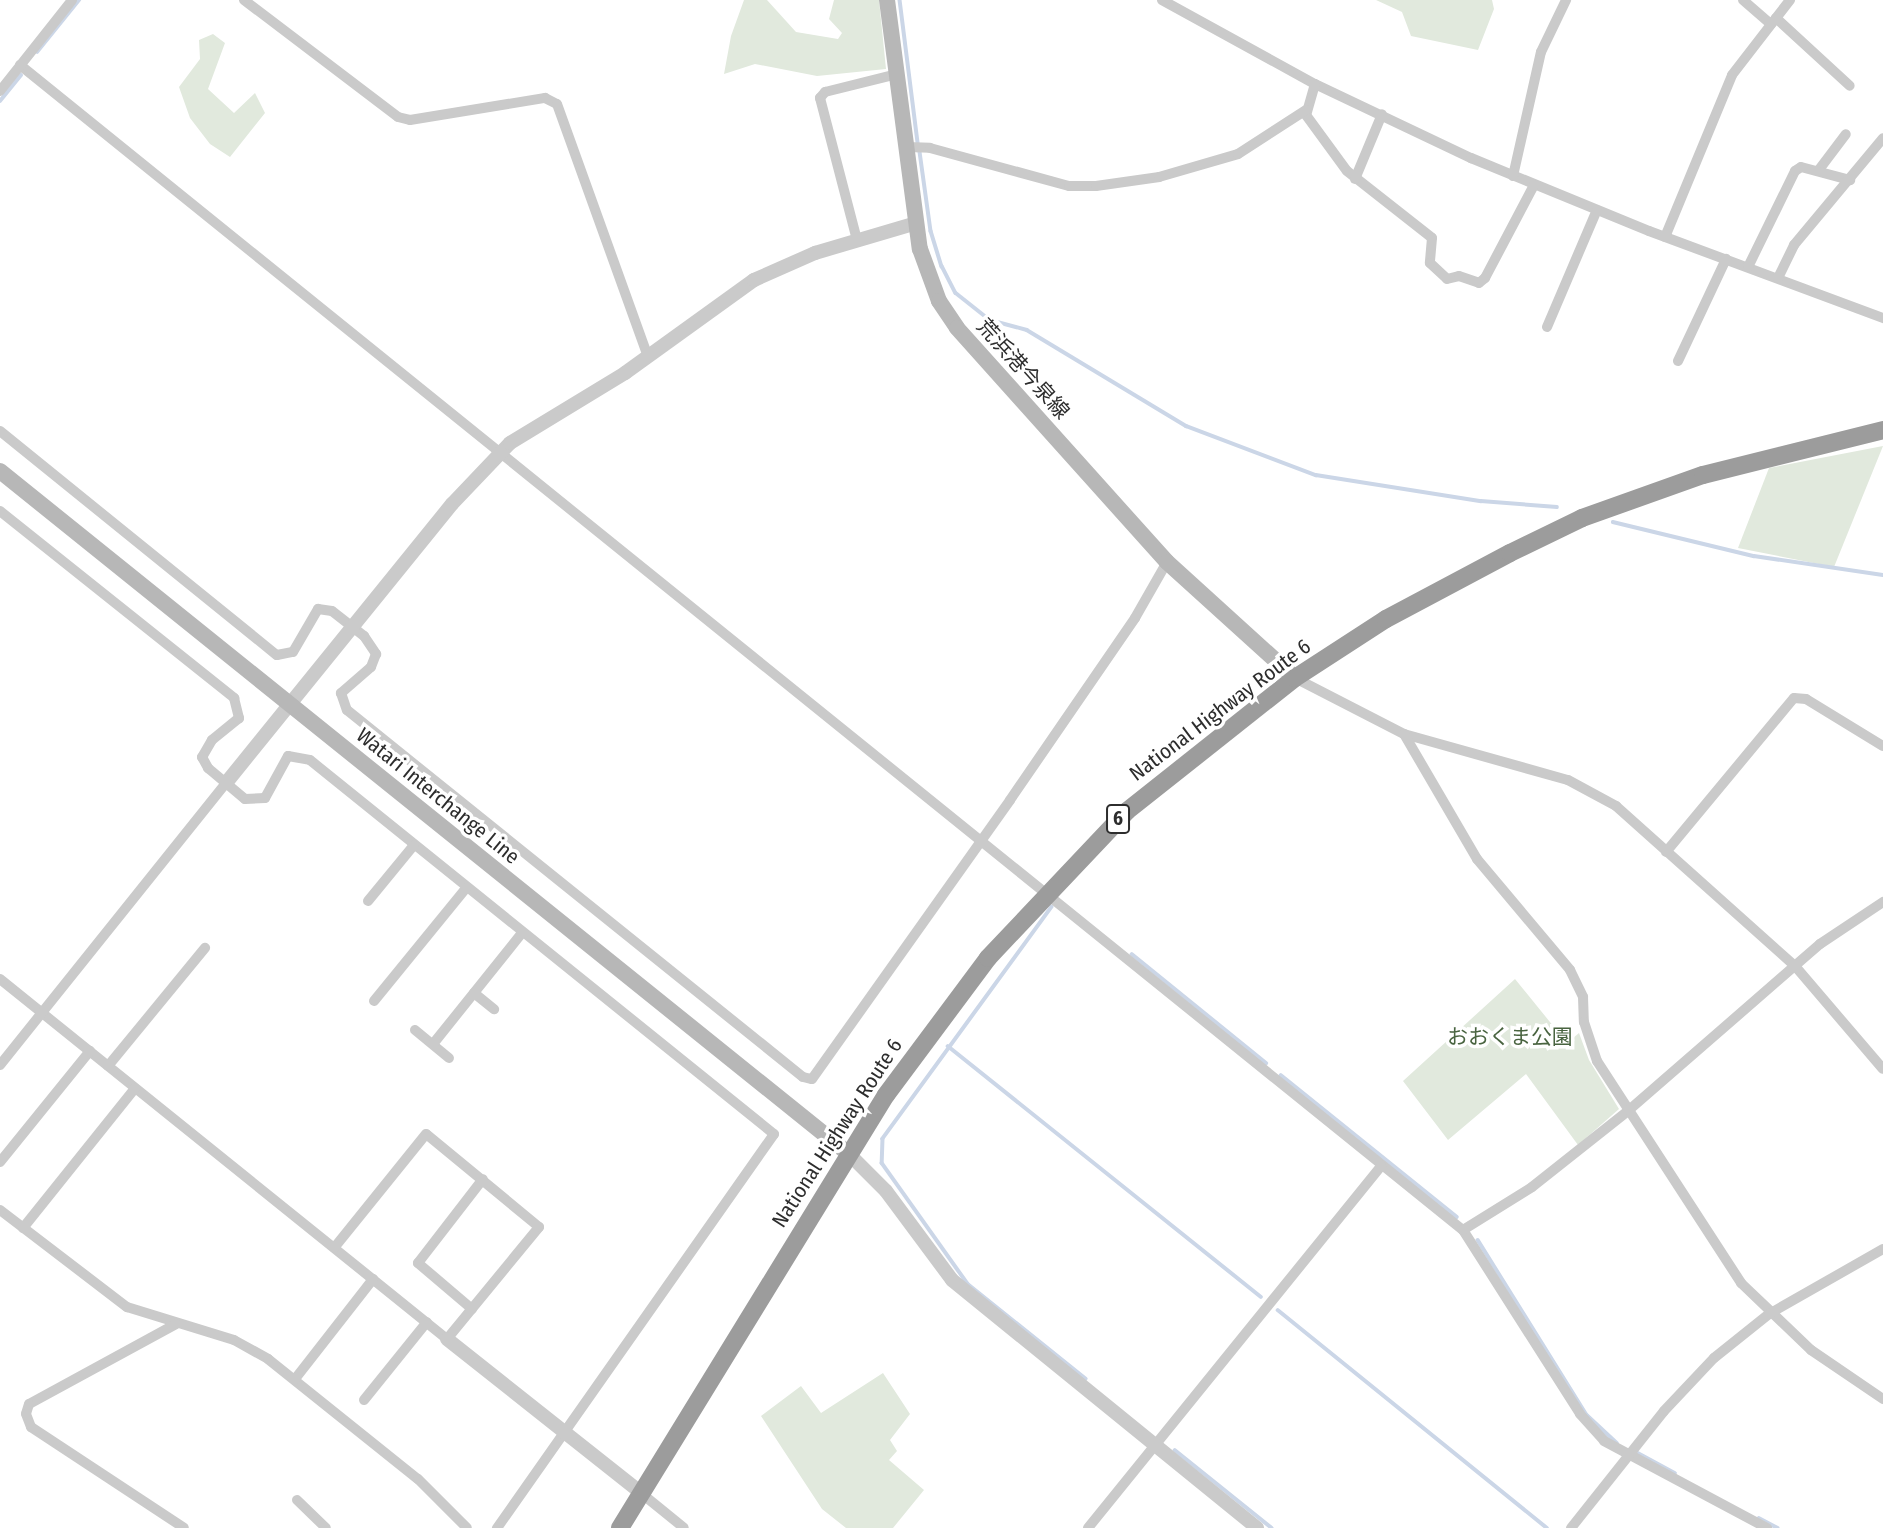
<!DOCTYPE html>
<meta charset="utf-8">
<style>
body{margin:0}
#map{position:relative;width:1883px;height:1528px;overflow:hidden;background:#fff;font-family:"Fira Sans Condensed","Noto Sans JP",sans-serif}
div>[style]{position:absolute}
.green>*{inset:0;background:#e1e9dd}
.stream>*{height:3.5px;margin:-1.75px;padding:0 1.75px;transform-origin:1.75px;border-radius:1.75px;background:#cbd6e7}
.minor>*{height:10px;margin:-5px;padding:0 5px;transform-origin:5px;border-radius:5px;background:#cacaca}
.tertiary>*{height:14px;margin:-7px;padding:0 7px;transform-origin:7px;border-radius:7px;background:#cacaca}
.secondary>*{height:16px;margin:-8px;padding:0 8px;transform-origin:8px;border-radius:8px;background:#b7b7b7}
.trunk>*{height:18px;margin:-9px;padding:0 9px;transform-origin:9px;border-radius:9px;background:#9c9c9c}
span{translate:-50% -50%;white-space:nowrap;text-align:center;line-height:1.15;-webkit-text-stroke:7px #fff;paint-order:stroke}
.shield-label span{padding:2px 5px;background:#fff;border:2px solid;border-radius:5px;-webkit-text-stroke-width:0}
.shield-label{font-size:19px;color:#2d2d2d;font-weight:700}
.street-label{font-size:21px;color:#2d2d2d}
.park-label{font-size:21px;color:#496440}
</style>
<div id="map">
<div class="green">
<div style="clip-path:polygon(744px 0,767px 0,796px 32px,838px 39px,842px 33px,829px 19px,834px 0,879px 0,886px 69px,817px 76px,755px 64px,724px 74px,731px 36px)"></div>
<div style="clip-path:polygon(1376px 0,1492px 0,1494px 9px,1478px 50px,1411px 36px,1402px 12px)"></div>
<div style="clip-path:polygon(213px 34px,225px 43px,208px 89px,234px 113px,255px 93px,265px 113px,230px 157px,210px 144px,190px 118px,179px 87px,200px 59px,199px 40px)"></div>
<div style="clip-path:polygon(1883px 446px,1834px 567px,1738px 548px,1769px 468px)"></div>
<div style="clip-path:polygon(1515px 979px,1567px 1043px,1579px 1033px,1589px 1060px,1619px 1109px,1578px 1145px,1526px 1074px,1448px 1140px,1403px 1081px)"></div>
<div style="clip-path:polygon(883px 1373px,910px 1414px,890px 1440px,897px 1451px,889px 1460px,924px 1490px,893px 1528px,846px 1528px,822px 1509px,761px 1416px,801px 1386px,821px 1413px)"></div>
</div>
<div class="stream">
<div style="left:900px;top:0;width:144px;rotate:82.8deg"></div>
<div style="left:37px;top:52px;width:67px;rotate:-51.1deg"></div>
<div style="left:0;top:101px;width:33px;rotate:-51deg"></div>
<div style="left:920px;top:152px;width:80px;rotate:82.1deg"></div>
<div style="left:931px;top:231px;width:37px;rotate:73deg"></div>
<div style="left:942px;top:266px;width:30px;rotate:63deg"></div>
<div style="left:956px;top:293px;width:43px;rotate:38.5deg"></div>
<div style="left:990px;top:320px;width:38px;rotate:15deg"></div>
<div style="left:1027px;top:330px;width:186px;rotate:31.1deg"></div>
<div style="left:1186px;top:426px;width:139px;rotate:20.7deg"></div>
<div style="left:1316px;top:475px;width:167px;rotate:9deg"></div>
<div style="left:1481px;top:501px;width:76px;rotate:4.5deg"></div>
<div style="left:1613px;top:522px;width:145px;rotate:13.6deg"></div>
<div style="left:1754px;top:556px;width:130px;rotate:8.4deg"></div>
<div style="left:1052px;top:907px;width:287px;rotate:126.1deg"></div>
<div style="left:883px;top:1139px;width:24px;rotate:92deg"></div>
<div style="left:882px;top:1163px;width:148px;rotate:54.6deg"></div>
<div style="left:968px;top:1284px;width:151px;rotate:38.8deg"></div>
<div style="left:1132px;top:954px;width:173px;rotate:39.1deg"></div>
<div style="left:948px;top:1046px;width:401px;rotate:38.7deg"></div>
<div style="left:1281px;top:1075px;width:226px;rotate:38.9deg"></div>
<div style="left:1478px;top:1240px;width:206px;rotate:58.1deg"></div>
<div style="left:1587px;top:1415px;width:41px;rotate:43deg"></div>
<div style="left:1278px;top:1310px;width:346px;rotate:39deg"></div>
<div style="left:1175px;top:1450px;width:124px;rotate:38.8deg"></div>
<div style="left:1638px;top:1453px;width:42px;rotate:28.4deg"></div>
<div style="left:1759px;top:1518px;width:21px;rotate:28deg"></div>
</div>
<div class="minor">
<div style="left:244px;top:0;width:193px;rotate:37.2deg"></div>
<div style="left:398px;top:117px;width:12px;rotate:14deg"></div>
<div style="left:410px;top:120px;width:137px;rotate:-9.3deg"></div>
<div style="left:545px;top:98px;width:13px;rotate:27deg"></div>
<div style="left:557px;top:104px;width:269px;rotate:70.2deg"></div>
<div style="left:1162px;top:0;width:175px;rotate:28.8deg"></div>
<div style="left:1315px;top:84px;width:173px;rotate:25.4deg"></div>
<div style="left:1471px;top:158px;width:192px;rotate:22.3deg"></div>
<div style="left:1649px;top:231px;width:250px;rotate:20.4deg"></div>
<div style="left:1743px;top:0;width:37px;rotate:41deg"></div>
<div style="left:1776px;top:18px;width:100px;rotate:42.6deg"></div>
<div style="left:20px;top:65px;width:1855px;rotate:38.92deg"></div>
<div style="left:1463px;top:1230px;width:218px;rotate:57.5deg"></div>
<div style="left:1580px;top:1414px;width:36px;rotate:48deg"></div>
<div style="left:1604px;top:1441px;width:185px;rotate:28.1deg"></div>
<div style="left:1315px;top:84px;width:32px;rotate:106deg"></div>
<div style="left:1306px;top:115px;width:69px;rotate:53.8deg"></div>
<div style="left:1347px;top:171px;width:108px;rotate:38.2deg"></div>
<div style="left:1432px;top:238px;width:25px;rotate:95deg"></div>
<div style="left:1430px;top:263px;width:23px;rotate:43deg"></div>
<div style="left:1447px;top:279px;width:12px;rotate:-14deg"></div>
<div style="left:1459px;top:276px;width:21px;rotate:19deg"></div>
<div style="left:1479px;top:283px;width:8px;rotate:-40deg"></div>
<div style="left:1485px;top:278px;width:105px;rotate:-62.2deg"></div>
<div style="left:0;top:91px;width:116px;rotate:-51.6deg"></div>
<div style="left:907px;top:147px;width:23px;rotate:2deg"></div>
<div style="left:930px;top:148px;width:144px;rotate:15.3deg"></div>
<div style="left:1069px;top:186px;width:27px"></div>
<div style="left:1096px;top:186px;width:64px;rotate:-8.1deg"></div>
<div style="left:1159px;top:177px;width:82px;rotate:-16.2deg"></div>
<div style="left:1238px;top:154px;width:81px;rotate:-32.9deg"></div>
<div style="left:1818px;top:171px;width:46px;rotate:-52.9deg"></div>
<div style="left:1513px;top:176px;width:127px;rotate:-77.3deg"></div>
<div style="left:1541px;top:52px;width:58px;rotate:-64.3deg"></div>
<div style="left:1355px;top:179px;width:70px;rotate:-67.4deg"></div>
<div style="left:1665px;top:237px;width:175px;rotate:-67.5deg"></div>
<div style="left:1732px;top:75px;width:95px;rotate:-52.3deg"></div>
<div style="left:857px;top:240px;width:147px;rotate:-104.6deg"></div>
<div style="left:820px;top:98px;width:8px;rotate:-50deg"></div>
<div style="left:825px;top:92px;width:74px;rotate:-14deg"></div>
<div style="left:1748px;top:267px;width:107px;rotate:-63.9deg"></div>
<div style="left:1795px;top:171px;width:7px;rotate:-34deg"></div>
<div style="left:1801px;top:167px;width:51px;rotate:14.9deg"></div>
<div style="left:1778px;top:278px;width:37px;rotate:-64deg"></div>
<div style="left:1794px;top:245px;width:139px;rotate:-50.2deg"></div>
<div style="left:1547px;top:327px;width:127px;rotate:-66.9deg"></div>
<div style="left:1678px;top:361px;width:113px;rotate:-64.8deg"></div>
<div style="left:0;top:431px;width:356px;rotate:39deg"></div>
<div style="left:277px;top:655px;width:16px;rotate:-11deg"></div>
<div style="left:293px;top:652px;width:50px;rotate:-59.8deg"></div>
<div style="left:318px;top:609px;width:14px;rotate:8deg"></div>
<div style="left:332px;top:611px;width:41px;rotate:38deg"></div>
<div style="left:364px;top:636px;width:22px;rotate:56deg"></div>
<div style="left:376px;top:654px;width:14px;rotate:111deg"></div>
<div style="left:371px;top:667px;width:40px;rotate:139deg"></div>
<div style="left:341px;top:693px;width:18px;rotate:71deg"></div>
<div style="left:347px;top:710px;width:585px;rotate:38.83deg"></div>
<div style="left:803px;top:1077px;width:9px;rotate:13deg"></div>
<div style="left:812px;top:1079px;width:342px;rotate:-54.6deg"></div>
<div style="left:1010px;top:800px;width:221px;rotate:-55.5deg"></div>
<div style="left:1135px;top:618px;width:64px;rotate:-60.3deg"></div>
<div style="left:0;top:511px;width:300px;rotate:38.6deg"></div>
<div style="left:234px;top:698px;width:21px;rotate:76deg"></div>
<div style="left:239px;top:718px;width:35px;rotate:141deg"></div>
<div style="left:212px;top:740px;width:20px;rotate:120deg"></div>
<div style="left:202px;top:757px;width:13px;rotate:61deg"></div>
<div style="left:208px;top:768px;width:48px;rotate:40deg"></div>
<div style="left:245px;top:799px;width:20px;rotate:-3deg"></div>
<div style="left:265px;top:798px;width:48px;rotate:-61.3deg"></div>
<div style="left:288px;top:756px;width:22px;rotate:10deg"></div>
<div style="left:310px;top:760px;width:596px;rotate:38.87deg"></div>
<div style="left:774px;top:1134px;width:482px;rotate:125.1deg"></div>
<div style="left:1295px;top:678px;width:123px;rotate:27.2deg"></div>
<div style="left:1404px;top:734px;width:170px;rotate:15.7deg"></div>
<div style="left:1568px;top:780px;width:55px;rotate:28.4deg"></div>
<div style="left:1616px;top:806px;width:240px;rotate:41.8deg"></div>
<div style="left:1795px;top:966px;width:135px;rotate:49.5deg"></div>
<div style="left:1404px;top:734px;width:145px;rotate:59.7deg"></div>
<div style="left:1477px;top:859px;width:145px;rotate:50deg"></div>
<div style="left:1570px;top:970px;width:30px;rotate:64deg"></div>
<div style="left:1583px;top:997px;width:25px;rotate:88deg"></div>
<div style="left:1584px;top:1022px;width:41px;rotate:71.6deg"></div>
<div style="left:1597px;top:1061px;width:265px;rotate:57deg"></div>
<div style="left:1741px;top:1283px;width:97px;rotate:43.7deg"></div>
<div style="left:1811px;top:1350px;width:87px;rotate:34.2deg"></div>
<div style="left:1666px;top:852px;width:200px;rotate:-50.3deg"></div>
<div style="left:1794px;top:698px;width:12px;rotate:5deg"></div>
<div style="left:1806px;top:699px;width:90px;rotate:31.4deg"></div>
<div style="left:368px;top:901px;width:72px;rotate:-50.6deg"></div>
<div style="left:0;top:979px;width:574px;rotate:38.85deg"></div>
<div style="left:447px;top:1339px;width:145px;rotate:-50.6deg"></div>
<div style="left:539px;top:1227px;width:146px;rotate:-140.5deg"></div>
<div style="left:426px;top:1134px;width:146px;rotate:128.9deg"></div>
<div style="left:474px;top:993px;width:26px;rotate:39deg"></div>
<div style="left:374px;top:1001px;width:146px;rotate:-50.8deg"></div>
<div style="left:415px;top:1030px;width:44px;rotate:39.5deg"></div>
<div style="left:433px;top:1044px;width:142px;rotate:-51.3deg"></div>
<div style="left:0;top:1065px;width:361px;rotate:-51.3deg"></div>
<div style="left:108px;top:1066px;width:153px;rotate:-50.6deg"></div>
<div style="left:0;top:1162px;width:143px;rotate:-51deg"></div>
<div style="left:0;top:1210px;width:160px;rotate:37.4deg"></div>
<div style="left:127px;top:1307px;width:112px;rotate:17.1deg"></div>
<div style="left:234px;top:1340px;width:39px;rotate:29deg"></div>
<div style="left:268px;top:1359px;width:192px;rotate:38.7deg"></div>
<div style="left:418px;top:1479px;width:69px;rotate:45deg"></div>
<div style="left:23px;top:1228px;width:179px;rotate:-51.3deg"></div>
<div style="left:1463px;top:1230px;width:81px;rotate:-31.9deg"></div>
<div style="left:1532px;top:1187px;width:124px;rotate:-38.4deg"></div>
<div style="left:1629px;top:1110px;width:253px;rotate:-41deg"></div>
<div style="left:1820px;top:944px;width:76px;rotate:-33.7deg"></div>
<div style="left:472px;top:1309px;width:71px;rotate:-139.6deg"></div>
<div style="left:418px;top:1263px;width:106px;rotate:-52.3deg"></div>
<div style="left:176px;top:1324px;width:167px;rotate:151.4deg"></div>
<div style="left:29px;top:1404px;width:10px;rotate:107deg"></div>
<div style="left:26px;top:1414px;width:14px;rotate:69deg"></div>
<div style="left:31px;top:1427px;width:183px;rotate:33.4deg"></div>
<div style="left:295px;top:1379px;width:127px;rotate:-52deg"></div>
<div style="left:364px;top:1400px;width:100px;rotate:-51.1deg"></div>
<div style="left:641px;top:1493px;width:55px;rotate:39.1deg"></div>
<div style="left:297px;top:1500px;width:40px;rotate:44deg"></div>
<div style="left:1088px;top:1528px;width:466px;rotate:-51deg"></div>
<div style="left:1571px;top:1528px;width:149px;rotate:-51.5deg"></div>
<div style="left:1664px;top:1411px;width:73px;rotate:-46.7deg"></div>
<div style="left:1714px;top:1358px;width:70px;rotate:-38.7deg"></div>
<div style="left:1769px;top:1314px;width:131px;rotate:-29.7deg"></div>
</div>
<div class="tertiary">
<div style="left:226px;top:783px;width:359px;rotate:-51deg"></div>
<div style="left:452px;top:504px;width:84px;rotate:-46.4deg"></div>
<div style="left:510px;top:443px;width:135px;rotate:-31.3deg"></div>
<div style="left:625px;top:373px;width:159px;rotate:-35.8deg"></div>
<div style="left:754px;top:280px;width:67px;rotate:-23.9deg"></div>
<div style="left:815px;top:253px;width:105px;rotate:-16.5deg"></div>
<div style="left:849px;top:1154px;width:52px;rotate:45deg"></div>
<div style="left:886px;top:1191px;width:111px;rotate:53.4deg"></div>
<div style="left:952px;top:1280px;width:393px;rotate:39.1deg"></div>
<div style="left:447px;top:1339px;width:248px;rotate:38.4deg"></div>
</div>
<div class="secondary">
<div style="left:887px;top:0;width:251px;rotate:82.5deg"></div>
<div style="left:920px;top:249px;width:55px;rotate:69.9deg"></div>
<div style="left:939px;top:301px;width:32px;rotate:56deg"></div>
<div style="left:957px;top:328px;width:314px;rotate:48.1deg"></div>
<div style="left:1167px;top:562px;width:173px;rotate:42.2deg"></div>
<div style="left:0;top:471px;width:1090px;rotate:38.82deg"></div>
</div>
<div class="trunk">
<div style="left:620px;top:1528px;width:508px;rotate:-58.44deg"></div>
<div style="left:886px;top:1095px;width:171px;rotate:-53.3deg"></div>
<div style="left:988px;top:958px;width:202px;rotate:-46.6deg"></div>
<div style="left:1127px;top:811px;width:214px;rotate:-38.4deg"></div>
<div style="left:1295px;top:678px;width:108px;rotate:-33deg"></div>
<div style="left:1386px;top:619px;width:140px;rotate:-28deg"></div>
<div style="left:1510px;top:553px;width:80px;rotate:-25.9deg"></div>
<div style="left:1582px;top:518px;width:128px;rotate:-19.6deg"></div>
<div style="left:1703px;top:475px;width:186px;rotate:-14deg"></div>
</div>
<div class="shield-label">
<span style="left:1118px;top:819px">6</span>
</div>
<div class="street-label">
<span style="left:1023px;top:369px;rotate:48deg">荒浜港今泉線</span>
<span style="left:1220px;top:710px;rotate:-37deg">National Highway Route 6</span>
<span style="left:438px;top:796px;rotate:39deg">Watari Interchange Line</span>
<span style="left:837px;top:1133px;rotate:-57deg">National Highway Route 6</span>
</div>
<div class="park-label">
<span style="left:1510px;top:1037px">おおくま公園</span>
</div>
</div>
